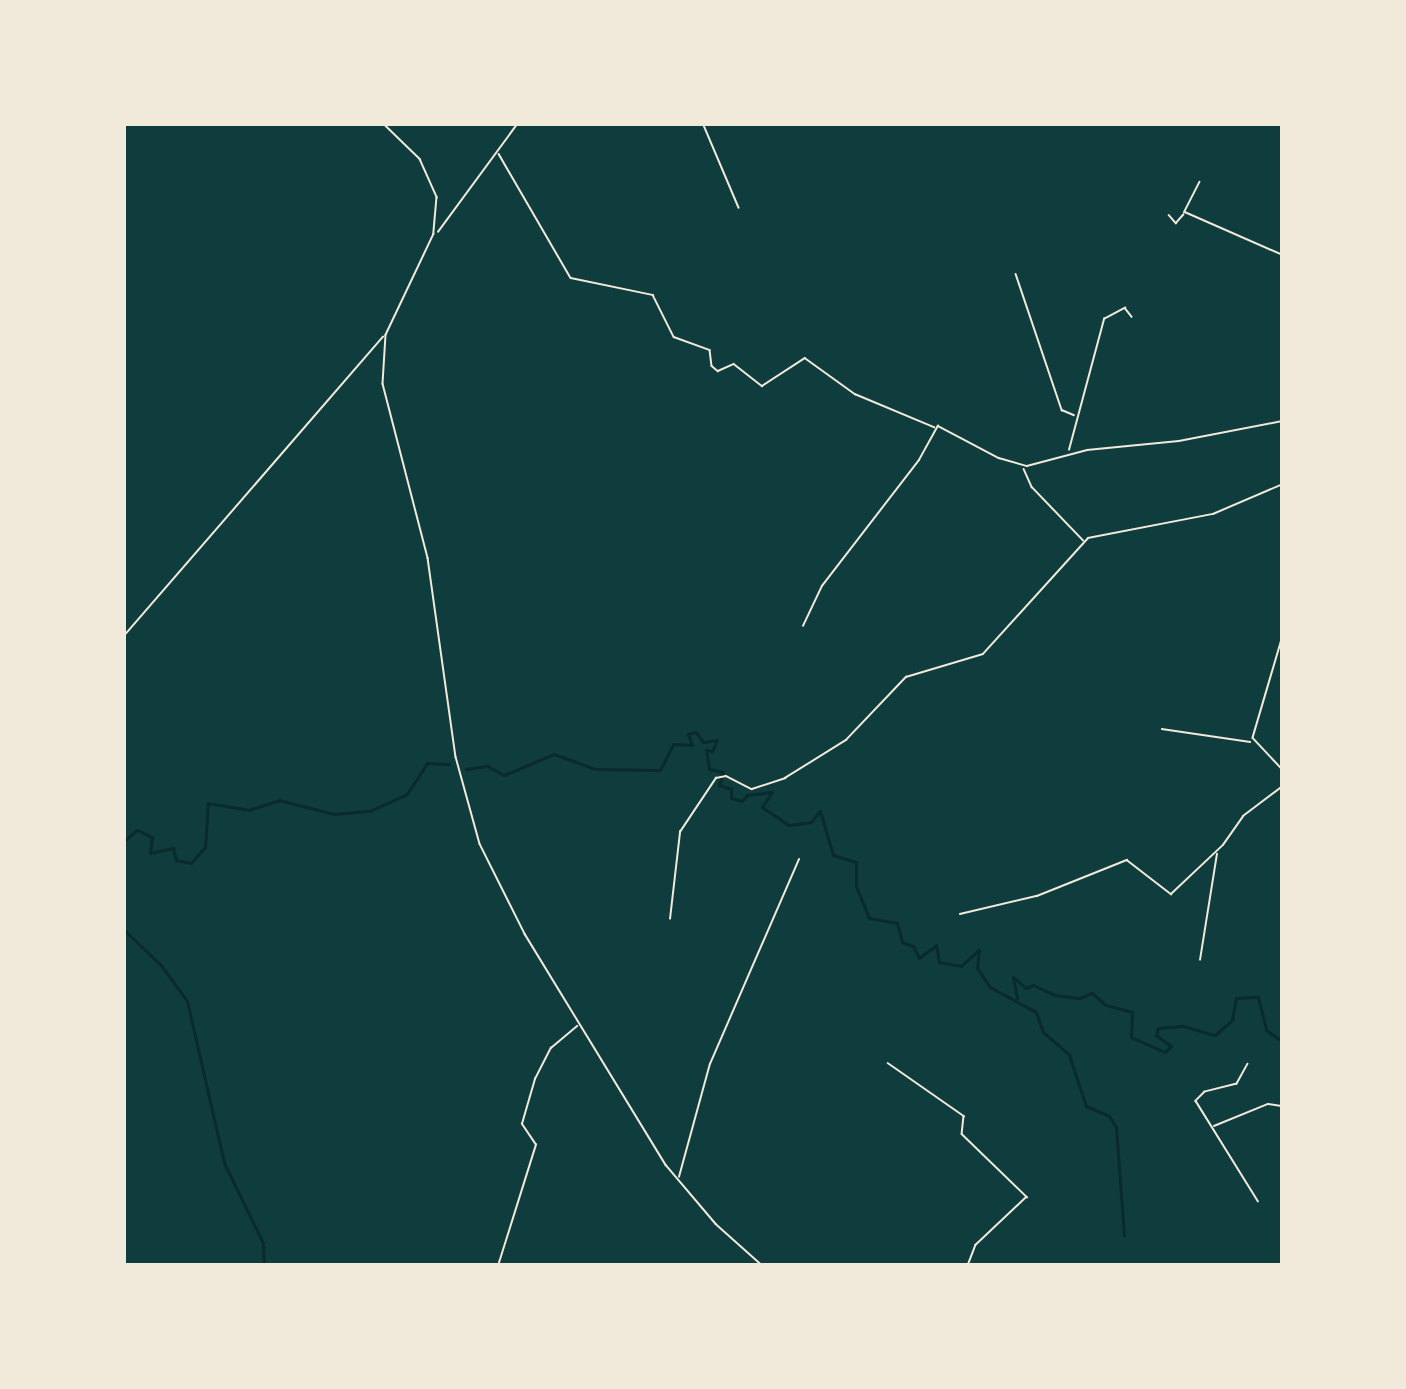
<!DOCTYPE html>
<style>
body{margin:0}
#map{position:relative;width:1406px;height:1389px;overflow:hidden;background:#0f3d3e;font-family:"Source Sans 3",sans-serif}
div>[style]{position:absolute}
.stream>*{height:3px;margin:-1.5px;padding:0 1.5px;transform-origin:1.5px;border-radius:1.5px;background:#0a2a2b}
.minor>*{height:1.5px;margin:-0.75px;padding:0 0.75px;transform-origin:0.75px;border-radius:0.75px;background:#f1e9da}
span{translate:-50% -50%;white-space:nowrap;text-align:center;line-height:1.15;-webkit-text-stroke:12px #f1e9da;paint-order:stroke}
.frame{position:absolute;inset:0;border:126px solid #f1e9da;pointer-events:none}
</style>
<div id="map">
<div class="stream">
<div style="left:466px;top:769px;width:21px;rotate:-8deg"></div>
<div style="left:487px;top:766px;width:19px;rotate:28deg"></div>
<div style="left:504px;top:775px;width:54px;rotate:-22.8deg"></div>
<div style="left:554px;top:754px;width:44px;rotate:20.1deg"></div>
<div style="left:595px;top:769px;width:65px;rotate:0.9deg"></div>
<div style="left:660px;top:770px;width:29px;rotate:-63deg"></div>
<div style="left:673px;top:744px;width:19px;rotate:3deg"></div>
<div style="left:692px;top:745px;width:12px;rotate:-110deg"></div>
<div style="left:688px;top:734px;width:8px;rotate:-14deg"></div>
<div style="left:696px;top:732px;width:12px;rotate:55deg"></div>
<div style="left:703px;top:742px;width:14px;rotate:-8deg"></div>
<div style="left:717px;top:740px;width:12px;rotate:114deg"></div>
<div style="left:712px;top:751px;width:6px;rotate:-171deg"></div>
<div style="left:706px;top:750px;width:19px;rotate:81deg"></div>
<div style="left:709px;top:769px;width:14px;rotate:12deg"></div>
<div style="left:723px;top:772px;width:14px;rotate:107deg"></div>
<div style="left:719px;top:785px;width:13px;rotate:18deg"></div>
<div style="left:731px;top:789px;width:9px;rotate:90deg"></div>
<div style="left:731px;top:798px;width:11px;rotate:15deg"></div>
<div style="left:742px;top:801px;width:8px;rotate:-50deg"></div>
<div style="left:747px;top:795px;width:25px;rotate:-7deg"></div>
<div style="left:772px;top:792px;width:18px;rotate:124deg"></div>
<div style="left:762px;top:807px;width:32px;rotate:34deg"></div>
<div style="left:789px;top:825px;width:22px;rotate:-8deg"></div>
<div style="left:811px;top:822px;width:14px;rotate:-51deg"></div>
<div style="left:820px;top:811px;width:46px;rotate:73.5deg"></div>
<div style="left:833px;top:855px;width:24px;rotate:17deg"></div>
<div style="left:856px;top:862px;width:24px;rotate:90deg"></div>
<div style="left:856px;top:886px;width:35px;rotate:68deg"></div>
<div style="left:869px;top:918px;width:28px;rotate:10deg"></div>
<div style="left:897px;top:923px;width:20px;rotate:75deg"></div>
<div style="left:902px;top:942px;width:12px;rotate:20deg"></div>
<div style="left:913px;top:946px;width:13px;rotate:63deg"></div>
<div style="left:919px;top:958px;width:21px;rotate:-37deg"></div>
<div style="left:936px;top:945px;width:17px;rotate:80deg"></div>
<div style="left:939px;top:962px;width:22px;rotate:10deg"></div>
<div style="left:961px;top:966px;width:24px;rotate:-42deg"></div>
<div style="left:979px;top:950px;width:18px;rotate:96deg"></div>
<div style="left:977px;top:968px;width:23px;rotate:56deg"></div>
<div style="left:990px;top:987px;width:52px;rotate:28.5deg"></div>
<div style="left:1036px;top:1012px;width:21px;rotate:71deg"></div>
<div style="left:1043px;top:1032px;width:35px;rotate:41deg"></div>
<div style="left:1069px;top:1055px;width:54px;rotate:71.6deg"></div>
<div style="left:1086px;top:1106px;width:25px;rotate:23deg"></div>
<div style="left:1109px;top:1116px;width:13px;rotate:58deg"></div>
<div style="left:1116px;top:1127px;width:109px;rotate:85.8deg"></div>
<div style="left:123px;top:842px;width:18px;rotate:-41deg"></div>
<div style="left:137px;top:830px;width:17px;rotate:25deg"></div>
<div style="left:152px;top:837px;width:16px;rotate:97deg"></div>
<div style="left:150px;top:853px;width:24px;rotate:-12deg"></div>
<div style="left:173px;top:848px;width:12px;rotate:76deg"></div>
<div style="left:176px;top:860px;width:15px;rotate:11deg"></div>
<div style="left:191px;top:863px;width:21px;rotate:-49deg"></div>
<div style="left:205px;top:847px;width:44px;rotate:-86.1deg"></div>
<div style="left:208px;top:803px;width:42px;rotate:9.7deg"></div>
<div style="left:249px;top:810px;width:32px;rotate:-18deg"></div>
<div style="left:279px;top:800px;width:57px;rotate:14.3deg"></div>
<div style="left:334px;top:814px;width:36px;rotate:-5deg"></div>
<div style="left:370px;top:811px;width:41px;rotate:-24.7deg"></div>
<div style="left:407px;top:794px;width:37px;rotate:-57deg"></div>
<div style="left:427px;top:763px;width:22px;rotate:3deg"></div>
<div style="left:123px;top:929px;width:52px;rotate:43.5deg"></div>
<div style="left:161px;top:965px;width:44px;rotate:54.2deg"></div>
<div style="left:187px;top:1001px;width:166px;rotate:77.1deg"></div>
<div style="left:224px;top:1163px;width:89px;rotate:64deg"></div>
<div style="left:263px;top:1243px;width:23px;rotate:88deg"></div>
<div style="left:1017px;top:998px;width:21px;rotate:-101deg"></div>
<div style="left:1013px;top:977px;width:17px;rotate:40deg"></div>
<div style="left:1026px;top:988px;width:8px;rotate:-23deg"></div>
<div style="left:1033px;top:985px;width:23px;rotate:25deg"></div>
<div style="left:1054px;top:995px;width:26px;rotate:7deg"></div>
<div style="left:1080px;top:998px;width:13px;rotate:-23deg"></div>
<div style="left:1092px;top:993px;width:18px;rotate:41deg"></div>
<div style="left:1106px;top:1005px;width:27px;rotate:15deg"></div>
<div style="left:1132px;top:1012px;width:25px;rotate:92deg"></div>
<div style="left:1131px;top:1037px;width:37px;rotate:24deg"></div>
<div style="left:1165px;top:1052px;width:8px;rotate:-45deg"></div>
<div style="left:1171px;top:1046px;width:19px;rotate:-144deg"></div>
<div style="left:1156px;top:1035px;width:7px;rotate:-74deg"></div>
<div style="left:1158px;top:1028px;width:25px;rotate:-5deg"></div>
<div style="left:1183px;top:1026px;width:33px;rotate:16deg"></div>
<div style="left:1215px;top:1035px;width:23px;rotate:-41deg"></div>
<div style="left:1232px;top:1020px;width:22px;rotate:-80deg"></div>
<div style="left:1236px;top:998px;width:22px;rotate:-3deg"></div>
<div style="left:1258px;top:997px;width:34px;rotate:76deg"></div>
<div style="left:1266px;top:1030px;width:21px;rotate:35deg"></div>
</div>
<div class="minor">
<div style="left:383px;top:123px;width:52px;rotate:44.2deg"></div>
<div style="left:420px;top:159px;width:42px;rotate:65.9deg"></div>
<div style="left:437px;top:197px;width:37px;rotate:95deg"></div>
<div style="left:434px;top:234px;width:112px;rotate:115.4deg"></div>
<div style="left:386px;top:335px;width:49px;rotate:93.5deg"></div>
<div style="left:383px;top:384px;width:180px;rotate:75.5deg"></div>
<div style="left:428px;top:558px;width:201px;rotate:82deg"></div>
<div style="left:456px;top:757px;width:90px;rotate:74.6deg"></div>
<div style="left:480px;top:844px;width:101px;rotate:63.4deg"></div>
<div style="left:525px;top:934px;width:271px;rotate:58.6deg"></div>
<div style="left:666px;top:1165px;width:77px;rotate:49.7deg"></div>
<div style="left:716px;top:1224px;width:63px;rotate:41.8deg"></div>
<div style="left:703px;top:123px;width:92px;rotate:67deg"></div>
<div style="left:499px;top:154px;width:143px;rotate:59.9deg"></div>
<div style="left:571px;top:278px;width:84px;rotate:11.7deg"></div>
<div style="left:653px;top:295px;width:47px;rotate:63.4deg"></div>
<div style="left:674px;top:337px;width:38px;rotate:20deg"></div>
<div style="left:710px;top:350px;width:16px;rotate:83deg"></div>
<div style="left:712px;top:366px;width:8px;rotate:40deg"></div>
<div style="left:718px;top:371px;width:17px;rotate:-24deg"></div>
<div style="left:734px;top:364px;width:36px;rotate:38deg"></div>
<div style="left:762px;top:386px;width:51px;rotate:-33.1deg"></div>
<div style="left:805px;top:358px;width:62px;rotate:35.8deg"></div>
<div style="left:855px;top:394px;width:86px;rotate:22.7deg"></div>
<div style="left:1200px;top:182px;width:34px;rotate:117deg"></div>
<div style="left:1185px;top:212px;width:107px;rotate:23.7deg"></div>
<div style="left:1169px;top:215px;width:11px;rotate:49deg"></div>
<div style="left:1176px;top:223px;width:11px;rotate:-49deg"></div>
<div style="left:438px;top:232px;width:135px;rotate:-53.7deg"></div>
<div style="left:1016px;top:274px;width:144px;rotate:71.3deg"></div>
<div style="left:1062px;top:410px;width:13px;rotate:23deg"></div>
<div style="left:1069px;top:450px;width:136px;rotate:-75deg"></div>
<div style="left:1104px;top:319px;width:24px;rotate:-28deg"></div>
<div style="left:1125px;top:308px;width:11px;rotate:52deg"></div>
<div style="left:1024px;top:469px;width:20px;rotate:66deg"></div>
<div style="left:1032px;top:487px;width:74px;rotate:46.1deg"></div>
<div style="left:803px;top:626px;width:44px;rotate:-64.6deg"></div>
<div style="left:822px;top:586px;width:159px;rotate:-52.4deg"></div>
<div style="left:919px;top:460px;width:39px;rotate:-61deg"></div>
<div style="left:938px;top:426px;width:69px;rotate:27.7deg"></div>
<div style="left:999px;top:458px;width:29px;rotate:16deg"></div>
<div style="left:1027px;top:466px;width:62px;rotate:-14.9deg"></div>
<div style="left:1087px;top:450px;width:92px;rotate:-5.6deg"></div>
<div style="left:1179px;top:441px;width:106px;rotate:-10.9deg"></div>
<div style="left:1283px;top:636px;width:106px;rotate:106.4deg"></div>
<div style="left:1253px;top:738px;width:44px;rotate:46.8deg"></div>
<div style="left:123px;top:637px;width:397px;rotate:-49.1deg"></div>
<div style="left:1162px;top:729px;width:89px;rotate:8.4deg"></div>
<div style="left:960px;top:914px;width:79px;rotate:-13.2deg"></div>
<div style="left:1037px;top:896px;width:97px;rotate:-21.8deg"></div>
<div style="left:1127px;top:860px;width:56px;rotate:37.7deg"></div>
<div style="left:1171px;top:894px;width:71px;rotate:-43.3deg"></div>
<div style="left:1223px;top:845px;width:35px;rotate:-55deg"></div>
<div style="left:1243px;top:816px;width:50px;rotate:-36.9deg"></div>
<div style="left:670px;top:919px;width:88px;rotate:-83.4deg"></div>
<div style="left:680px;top:832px;width:65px;rotate:-56.3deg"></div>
<div style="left:716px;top:778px;width:10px;rotate:-11deg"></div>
<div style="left:726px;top:776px;width:29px;rotate:27deg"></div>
<div style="left:752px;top:789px;width:35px;rotate:-18deg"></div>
<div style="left:785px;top:778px;width:72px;rotate:-31.9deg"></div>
<div style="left:846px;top:740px;width:87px;rotate:-46.4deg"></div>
<div style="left:906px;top:677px;width:80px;rotate:-16.6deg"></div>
<div style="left:983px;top:654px;width:156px;rotate:-47.8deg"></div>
<div style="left:1088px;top:538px;width:127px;rotate:-10.9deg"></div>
<div style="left:1213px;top:514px;width:76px;rotate:-23.2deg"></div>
<div style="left:1200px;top:960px;width:107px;rotate:-80.9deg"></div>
<div style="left:888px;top:1063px;width:93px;rotate:34.9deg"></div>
<div style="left:964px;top:1116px;width:18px;rotate:96deg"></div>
<div style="left:962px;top:1134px;width:91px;rotate:44.1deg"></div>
<div style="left:1027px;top:1197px;width:70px;rotate:136.7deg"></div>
<div style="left:976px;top:1245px;width:22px;rotate:111deg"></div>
<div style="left:1248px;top:1064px;width:23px;rotate:119deg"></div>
<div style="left:1237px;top:1084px;width:33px;rotate:166deg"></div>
<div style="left:1205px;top:1092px;width:13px;rotate:135deg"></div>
<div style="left:1196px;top:1101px;width:118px;rotate:58.2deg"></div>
<div style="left:1214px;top:1126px;width:58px;rotate:-22.2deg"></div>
<div style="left:1268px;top:1104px;width:15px;rotate:8deg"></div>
<div style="left:679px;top:1177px;width:117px;rotate:-74.7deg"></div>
<div style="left:710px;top:1064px;width:223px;rotate:-66.5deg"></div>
<div style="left:498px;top:1266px;width:127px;rotate:-72.6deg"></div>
<div style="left:536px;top:1145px;width:25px;rotate:-124deg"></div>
<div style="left:522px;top:1124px;width:47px;rotate:-73.9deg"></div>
<div style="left:535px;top:1079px;width:35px;rotate:-63deg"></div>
<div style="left:551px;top:1048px;width:34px;rotate:-40deg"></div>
</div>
<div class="frame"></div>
</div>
